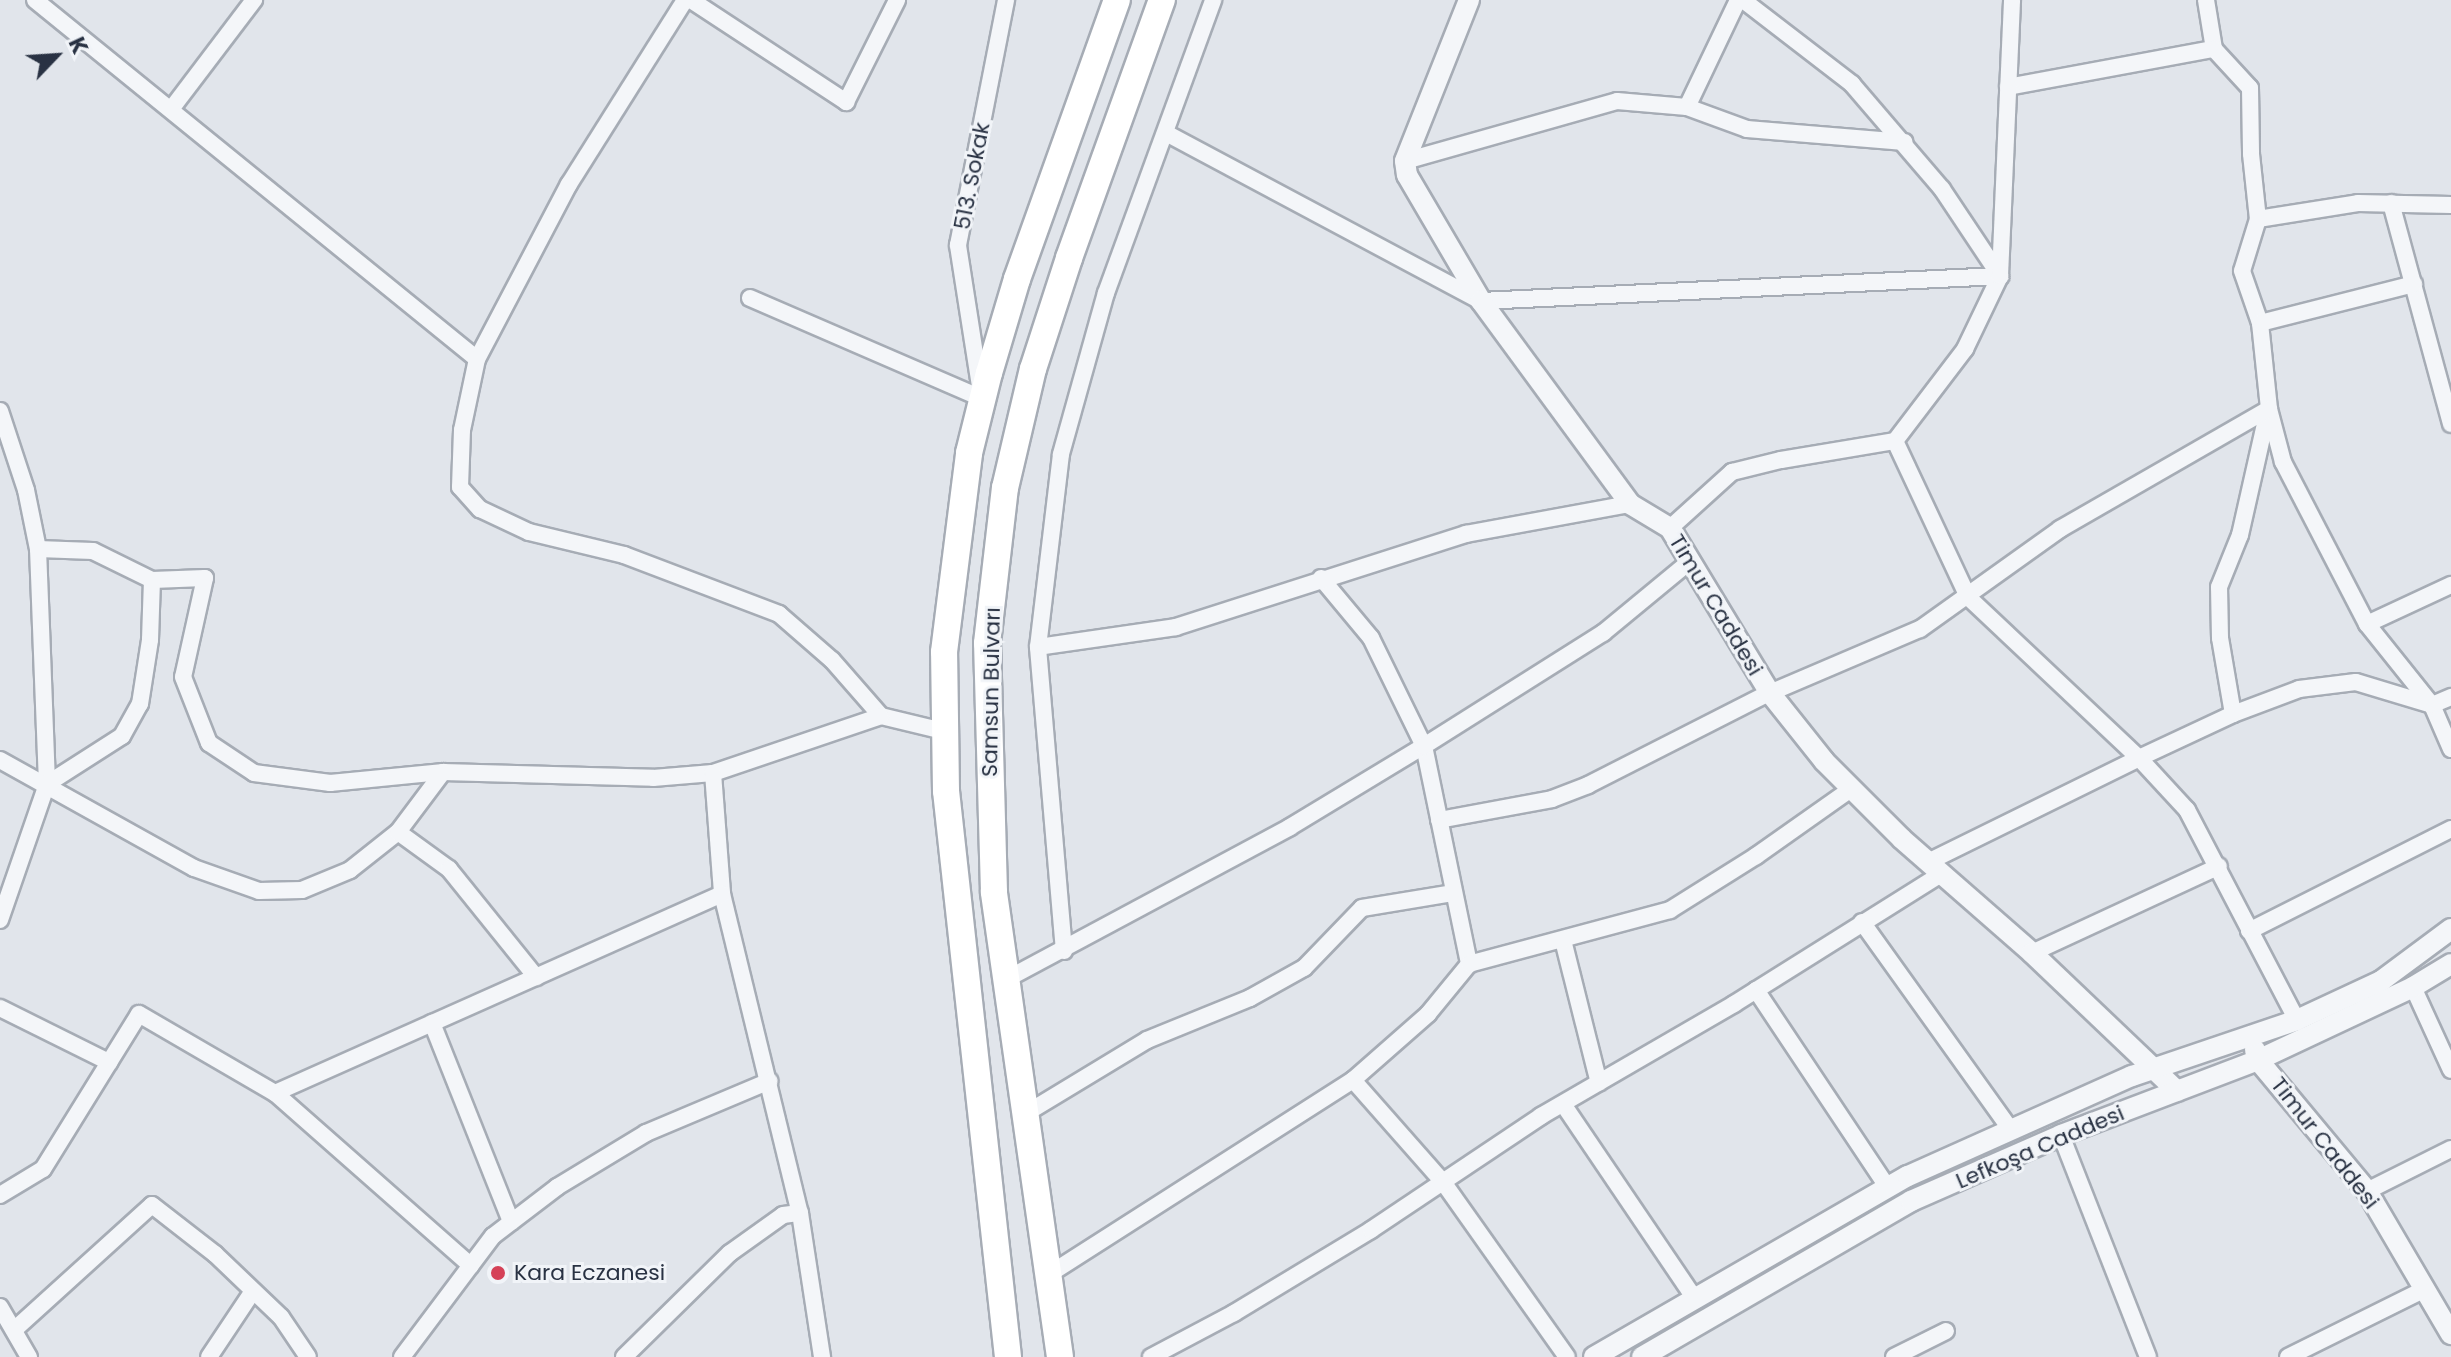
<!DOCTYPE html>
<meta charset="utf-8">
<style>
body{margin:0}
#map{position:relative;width:2451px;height:1357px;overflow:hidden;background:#e1e5eb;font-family:Poppins,sans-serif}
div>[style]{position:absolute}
.roads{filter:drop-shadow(2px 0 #a6acb5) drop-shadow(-2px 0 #a6acb5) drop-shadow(0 2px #a6acb5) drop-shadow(0 -2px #a6acb5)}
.minor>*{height:16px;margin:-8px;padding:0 8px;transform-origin:8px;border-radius:8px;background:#f4f6f9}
.tertiary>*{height:20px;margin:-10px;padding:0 10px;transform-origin:10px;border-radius:10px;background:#f4f6f9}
.primary>*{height:26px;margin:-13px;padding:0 13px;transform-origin:13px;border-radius:13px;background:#fff}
.dots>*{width:22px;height:22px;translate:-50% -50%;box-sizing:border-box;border:4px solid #f1f4f8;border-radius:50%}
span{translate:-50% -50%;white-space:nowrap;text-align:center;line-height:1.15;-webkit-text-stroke:6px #f1f4f8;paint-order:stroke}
.street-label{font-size:22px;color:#293243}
.poi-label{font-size:22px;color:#293243}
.left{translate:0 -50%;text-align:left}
.north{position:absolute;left:16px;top:16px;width:80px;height:80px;-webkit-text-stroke:6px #f1f4f8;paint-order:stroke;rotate:65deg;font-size:22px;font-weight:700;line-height:32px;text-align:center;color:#293243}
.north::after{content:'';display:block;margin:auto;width:28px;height:36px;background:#293243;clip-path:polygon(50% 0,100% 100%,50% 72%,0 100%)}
</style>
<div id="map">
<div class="roads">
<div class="minor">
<div style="left:35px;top:0;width:569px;rotate:39.08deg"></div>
<div style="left:685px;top:0;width:218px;rotate:122.2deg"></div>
<div style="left:569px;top:184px;width:198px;rotate:117.7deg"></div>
<div style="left:477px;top:359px;width:73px;rotate:101.9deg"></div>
<div style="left:462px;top:430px;width:57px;rotate:92deg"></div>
<div style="left:460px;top:487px;width:30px;rotate:48deg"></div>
<div style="left:480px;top:509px;width:54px;rotate:25.1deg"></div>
<div style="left:529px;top:532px;width:98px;rotate:13.6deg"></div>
<div style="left:624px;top:555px;width:166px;rotate:20.8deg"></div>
<div style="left:779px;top:614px;width:70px;rotate:41deg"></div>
<div style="left:832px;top:660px;width:74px;rotate:48.8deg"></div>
<div style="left:881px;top:716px;width:64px;rotate:13.6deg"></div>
<div style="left:691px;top:0;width:186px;rotate:33.3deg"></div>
<div style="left:846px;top:102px;width:114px;rotate:-63.4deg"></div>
<div style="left:1743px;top:0;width:138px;rotate:37.6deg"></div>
<div style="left:1852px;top:84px;width:138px;rotate:49.4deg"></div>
<div style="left:1942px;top:189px;width:105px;rotate:56.3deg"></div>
<div style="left:2206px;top:0;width:50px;rotate:80.7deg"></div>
<div style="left:2214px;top:49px;width:53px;rotate:47.3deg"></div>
<div style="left:2250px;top:88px;width:66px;rotate:89.1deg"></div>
<div style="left:2251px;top:154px;width:65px;rotate:83.9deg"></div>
<div style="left:2258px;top:219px;width:54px;rotate:107.1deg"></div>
<div style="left:2242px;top:271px;width:55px;rotate:70.9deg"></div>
<div style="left:2260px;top:323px;width:86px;rotate:84deg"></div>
<div style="left:2269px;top:409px;width:55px;rotate:75.2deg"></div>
<div style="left:2283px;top:462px;width:182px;rotate:62.6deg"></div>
<div style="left:2367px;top:624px;width:104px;rotate:51.3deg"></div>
<div style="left:2432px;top:705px;width:48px;rotate:66.6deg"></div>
<div style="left:2008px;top:87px;width:209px;rotate:-10.5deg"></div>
<div style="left:1687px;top:107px;width:119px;rotate:-64.5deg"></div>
<div style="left:172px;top:108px;width:136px;rotate:-52.8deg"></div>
<div style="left:1166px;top:133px;width:357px;rotate:28.1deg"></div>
<div style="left:1481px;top:301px;width:520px;rotate:-2.76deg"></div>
<div style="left:1405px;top:161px;width:220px;rotate:-15.8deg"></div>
<div style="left:1617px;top:101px;width:70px;rotate:4.9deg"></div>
<div style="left:1687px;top:107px;width:64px;rotate:20.1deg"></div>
<div style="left:1747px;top:129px;width:158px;rotate:4.7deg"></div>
<div style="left:2391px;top:203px;width:229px;rotate:74.8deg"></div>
<div style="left:2258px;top:219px;width:101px;rotate:-9.1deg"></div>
<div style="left:2358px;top:203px;width:93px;rotate:1.2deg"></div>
<div style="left:750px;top:298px;width:254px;rotate:23.4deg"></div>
<div style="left:2260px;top:323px;width:159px;rotate:-14.2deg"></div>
<div style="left:980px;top:386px;width:143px;rotate:-98.9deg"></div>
<div style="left:958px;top:245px;width:250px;rotate:-78.9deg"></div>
<div style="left:0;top:411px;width:83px;rotate:71.8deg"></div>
<div style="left:26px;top:490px;width:60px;rotate:78.5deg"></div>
<div style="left:38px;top:549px;width:235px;rotate:87.8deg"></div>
<div style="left:47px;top:784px;width:144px;rotate:109.1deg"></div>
<div style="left:1895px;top:441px;width:172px;rotate:64.9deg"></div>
<div style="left:1968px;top:597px;width:235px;rotate:43.3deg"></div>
<div style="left:2139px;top:758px;width:71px;rotate:47.3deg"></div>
<div style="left:2187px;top:810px;width:237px;rotate:62.4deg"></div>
<div style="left:1670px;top:528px;width:84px;rotate:-42.1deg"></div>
<div style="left:1732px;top:472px;width:50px;rotate:-13.8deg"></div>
<div style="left:1781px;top:460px;width:116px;rotate:-9.5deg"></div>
<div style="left:1895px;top:441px;width:116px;rotate:-52.7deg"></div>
<div style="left:1965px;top:349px;width:81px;rotate:-64.4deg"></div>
<div style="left:2000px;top:276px;width:276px;rotate:-87.5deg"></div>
<div style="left:38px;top:549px;width:55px;rotate:2.1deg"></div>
<div style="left:93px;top:551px;width:66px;rotate:26.2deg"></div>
<div style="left:152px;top:580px;width:53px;rotate:-2.2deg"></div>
<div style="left:205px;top:578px;width:101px;rotate:102.5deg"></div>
<div style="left:183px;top:677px;width:71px;rotate:68.5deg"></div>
<div style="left:209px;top:743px;width:54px;rotate:33.7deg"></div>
<div style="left:254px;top:773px;width:77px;rotate:7.5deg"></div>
<div style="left:330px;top:783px;width:114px;rotate:-5.6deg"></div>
<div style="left:443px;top:772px;width:210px;rotate:1.6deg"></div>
<div style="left:653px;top:778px;width:60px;rotate:-4.8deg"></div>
<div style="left:713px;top:773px;width:177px;rotate:-18.7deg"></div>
<div style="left:1321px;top:578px;width:78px;rotate:50.2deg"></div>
<div style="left:1371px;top:638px;width:120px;rotate:63.9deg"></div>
<div style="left:1424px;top:746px;width:223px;rotate:78.3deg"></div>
<div style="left:2367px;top:624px;width:93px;rotate:-24.9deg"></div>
<div style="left:1038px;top:647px;width:139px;rotate:-8.2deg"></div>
<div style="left:1176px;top:627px;width:305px;rotate:-17.8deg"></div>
<div style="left:1466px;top:534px;width:167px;rotate:-10.4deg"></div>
<div style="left:2233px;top:714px;width:77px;rotate:-99.7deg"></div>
<div style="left:2220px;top:638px;width:51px;rotate:-91.1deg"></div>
<div style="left:2219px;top:587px;width:56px;rotate:-68deg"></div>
<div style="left:2240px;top:535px;width:127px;rotate:-77.3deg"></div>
<div style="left:0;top:760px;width:222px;rotate:29.1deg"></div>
<div style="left:194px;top:868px;width:69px;rotate:19.5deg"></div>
<div style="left:259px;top:891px;width:43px;rotate:-1.3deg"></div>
<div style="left:302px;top:890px;width:52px;rotate:-22.6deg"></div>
<div style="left:350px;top:870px;width:61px;rotate:-38.4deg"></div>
<div style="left:398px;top:832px;width:75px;rotate:-53.1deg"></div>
<div style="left:713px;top:773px;width:121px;rotate:85.7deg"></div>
<div style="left:722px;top:894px;width:328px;rotate:76.3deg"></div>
<div style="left:800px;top:1213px;width:146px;rotate:81.3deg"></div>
<div style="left:47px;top:784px;width:89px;rotate:-32.6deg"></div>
<div style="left:122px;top:736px;width:37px;rotate:-61deg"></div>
<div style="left:140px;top:704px;width:65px;rotate:-81.1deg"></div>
<div style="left:150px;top:640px;width:60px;rotate:-88.1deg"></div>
<div style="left:1439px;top:820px;width:115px;rotate:-10.5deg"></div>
<div style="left:1552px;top:799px;width:39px;rotate:-21deg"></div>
<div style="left:1588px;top:785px;width:199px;rotate:-27deg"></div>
<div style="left:1765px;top:695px;width:168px;rotate:-23.1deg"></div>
<div style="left:1920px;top:629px;width:172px;rotate:-35.5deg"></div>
<div style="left:2060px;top:529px;width:241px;rotate:-29.9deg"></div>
<div style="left:398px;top:832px;width:63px;rotate:36deg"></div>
<div style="left:449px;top:869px;width:139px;rotate:51.1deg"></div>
<div style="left:1928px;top:862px;width:235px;rotate:-26.2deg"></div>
<div style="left:2139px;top:758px;width:104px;rotate:-25.1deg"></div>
<div style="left:2233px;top:714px;width:71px;rotate:-20.7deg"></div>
<div style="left:2299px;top:689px;width:57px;rotate:-7deg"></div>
<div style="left:2356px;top:682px;width:79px;rotate:16.8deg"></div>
<div style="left:2432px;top:705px;width:21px;rotate:-23deg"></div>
<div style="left:1862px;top:922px;width:256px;rotate:54.4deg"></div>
<div style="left:2249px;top:931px;width:226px;rotate:-26.8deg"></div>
<div style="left:1563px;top:940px;width:147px;rotate:75.9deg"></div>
<div style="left:1064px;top:951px;width:305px;rotate:-94.9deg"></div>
<div style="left:1038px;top:647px;width:194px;rotate:-83.2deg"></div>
<div style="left:1061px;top:454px;width:167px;rotate:-74.4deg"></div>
<div style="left:1106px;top:293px;width:312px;rotate:-69.9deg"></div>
<div style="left:2032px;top:953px;width:206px;rotate:-24.9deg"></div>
<div style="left:1005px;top:980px;width:323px;rotate:-28.2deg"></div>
<div style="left:1290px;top:827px;width:157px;rotate:-31.2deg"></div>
<div style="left:1424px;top:746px;width:212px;rotate:-32.3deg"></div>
<div style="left:1603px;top:633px;width:112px;rotate:-39.5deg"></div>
<div style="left:2413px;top:987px;width:91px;rotate:65.4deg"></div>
<div style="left:1756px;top:990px;width:238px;rotate:56.3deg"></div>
<div style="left:0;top:1008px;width:122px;rotate:26.4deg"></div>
<div style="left:432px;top:1023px;width:214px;rotate:68.3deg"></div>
<div style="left:1353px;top:1080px;width:136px;rotate:48.6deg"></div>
<div style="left:1443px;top:1182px;width:214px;rotate:54.7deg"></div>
<div style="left:275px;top:1093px;width:489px;rotate:-24deg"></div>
<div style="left:1563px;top:1104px;width:235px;rotate:55.9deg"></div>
<div style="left:1025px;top:1114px;width:143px;rotate:-31.2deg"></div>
<div style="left:1147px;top:1040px;width:111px;rotate:-22.2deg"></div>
<div style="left:1250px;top:998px;width:62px;rotate:-29.1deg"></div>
<div style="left:1304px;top:968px;width:83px;rotate:-46deg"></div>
<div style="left:1362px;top:908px;width:93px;rotate:-9.3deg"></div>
<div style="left:2061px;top:1135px;width:238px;rotate:68.6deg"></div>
<div style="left:2367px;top:1191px;width:94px;rotate:-26.6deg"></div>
<div style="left:0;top:1195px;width:50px;rotate:-31.2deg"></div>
<div style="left:43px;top:1169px;width:182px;rotate:-58.2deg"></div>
<div style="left:139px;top:1014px;width:157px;rotate:30.2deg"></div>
<div style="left:275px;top:1093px;width:261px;rotate:41.4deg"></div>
<div style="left:1048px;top:1275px;width:362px;rotate:-32.6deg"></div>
<div style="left:1353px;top:1080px;width:100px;rotate:-41.3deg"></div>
<div style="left:1428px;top:1014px;width:65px;rotate:-50.6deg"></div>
<div style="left:1469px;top:964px;width:208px;rotate:-15deg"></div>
<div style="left:1670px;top:910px;width:102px;rotate:-32.1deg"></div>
<div style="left:1756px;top:856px;width:116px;rotate:-35.2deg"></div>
<div style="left:0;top:1307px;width:58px;rotate:59.9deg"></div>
<div style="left:14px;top:1330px;width:186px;rotate:-42.2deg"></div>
<div style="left:152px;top:1205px;width:80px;rotate:37.9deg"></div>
<div style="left:215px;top:1254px;width:91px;rotate:43.7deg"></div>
<div style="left:281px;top:1317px;width:48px;rotate:56deg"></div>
<div style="left:209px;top:1357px;width:79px;rotate:-56.3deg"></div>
<div style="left:402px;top:1357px;width:151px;rotate:-53.1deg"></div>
<div style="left:493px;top:1236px;width:81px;rotate:-37.4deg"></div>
<div style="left:557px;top:1187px;width:104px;rotate:-31.2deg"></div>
<div style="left:646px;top:1133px;width:134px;rotate:-22.8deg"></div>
<div style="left:624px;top:1357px;width:148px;rotate:-44.5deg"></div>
<div style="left:730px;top:1253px;width:65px;rotate:-35.6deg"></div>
<div style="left:783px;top:1215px;width:17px;rotate:-7deg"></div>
<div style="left:1151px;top:1357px;width:94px;rotate:-27.9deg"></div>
<div style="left:1234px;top:1313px;width:160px;rotate:-31.2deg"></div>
<div style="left:1371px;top:1230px;width:205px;rotate:-33.8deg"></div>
<div style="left:1541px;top:1116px;width:223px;rotate:-30.1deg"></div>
<div style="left:1734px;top:1004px;width:244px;rotate:-32.1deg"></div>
<div style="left:1894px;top:1357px;width:58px;rotate:-26.6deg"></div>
<div style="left:2288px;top:1357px;width:153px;rotate:-26.4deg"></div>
</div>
<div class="tertiary">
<div style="left:1469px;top:0;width:173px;rotate:111.7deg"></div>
<div style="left:1405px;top:161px;width:14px;rotate:82deg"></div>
<div style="left:1407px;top:175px;width:146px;rotate:59.6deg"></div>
<div style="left:1481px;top:301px;width:252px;rotate:53.7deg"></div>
<div style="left:1630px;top:504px;width:47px;rotate:31deg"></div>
<div style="left:1670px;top:528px;width:193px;rotate:58.8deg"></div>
<div style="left:1770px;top:693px;width:87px;rotate:51.5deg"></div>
<div style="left:1824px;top:761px;width:110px;rotate:45deg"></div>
<div style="left:1902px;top:839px;width:173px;rotate:41.2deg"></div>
<div style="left:2032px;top:953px;width:200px;rotate:43.6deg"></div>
<div style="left:2255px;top:1050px;width:10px;rotate:73deg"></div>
<div style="left:2258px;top:1060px;width:170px;rotate:50.2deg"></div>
<div style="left:2367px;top:1191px;width:166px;rotate:59.6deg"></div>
<div style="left:1594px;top:1357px;width:362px;rotate:-30deg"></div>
<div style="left:1908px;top:1176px;width:245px;rotate:-24.1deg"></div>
<div style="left:2132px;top:1076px;width:174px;rotate:-18.7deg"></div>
<div style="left:2297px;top:1020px;width:93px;rotate:-24.9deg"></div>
<div style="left:2381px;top:981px;width:87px;rotate:-36.6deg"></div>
<div style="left:1642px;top:1357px;width:311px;rotate:-30.1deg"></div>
<div style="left:1911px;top:1201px;width:164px;rotate:-23.7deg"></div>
<div style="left:2061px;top:1135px;width:211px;rotate:-20.8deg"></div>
<div style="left:2258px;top:1060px;width:171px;rotate:-25.2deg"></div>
<div style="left:2413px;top:987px;width:44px;rotate:-31.2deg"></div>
</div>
<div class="primary">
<div style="left:1008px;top:1357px;width:569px;rotate:-96.25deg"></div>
<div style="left:946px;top:791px;width:139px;rotate:-90.8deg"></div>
<div style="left:944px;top:652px;width:201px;rotate:-82.8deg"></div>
<div style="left:969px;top:453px;width:82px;rotate:-76deg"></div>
<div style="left:989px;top:373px;width:98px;rotate:-73.4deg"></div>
<div style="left:1017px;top:279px;width:296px;rotate:-70.3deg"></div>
<div style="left:1060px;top:1357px;width:470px;rotate:-98.1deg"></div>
<div style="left:994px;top:892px;width:249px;rotate:-91.6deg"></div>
<div style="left:987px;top:643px;width:156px;rotate:-83.4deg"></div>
<div style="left:1005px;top:488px;width:122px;rotate:-76.8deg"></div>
<div style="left:1033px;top:369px;width:117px;rotate:-72deg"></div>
<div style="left:1069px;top:258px;width:274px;rotate:-70.2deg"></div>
</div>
</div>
<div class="dots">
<div style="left:498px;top:1273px;background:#d54157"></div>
</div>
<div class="street-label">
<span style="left:972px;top:176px;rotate:-79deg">513. Sokak</span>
<span style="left:1716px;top:605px;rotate:59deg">Timur Caddesi</span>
<span style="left:991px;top:692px;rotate:-89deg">Samsun Bulvarı</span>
<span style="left:2325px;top:1143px;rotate:52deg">Timur Caddesi</span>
<span style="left:2040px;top:1147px;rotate:-23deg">Lefkoşa Caddesi</span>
</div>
<div class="poi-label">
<span class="left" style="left:514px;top:1273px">Kara Eczanesi</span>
</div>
<div class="north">K</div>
</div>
